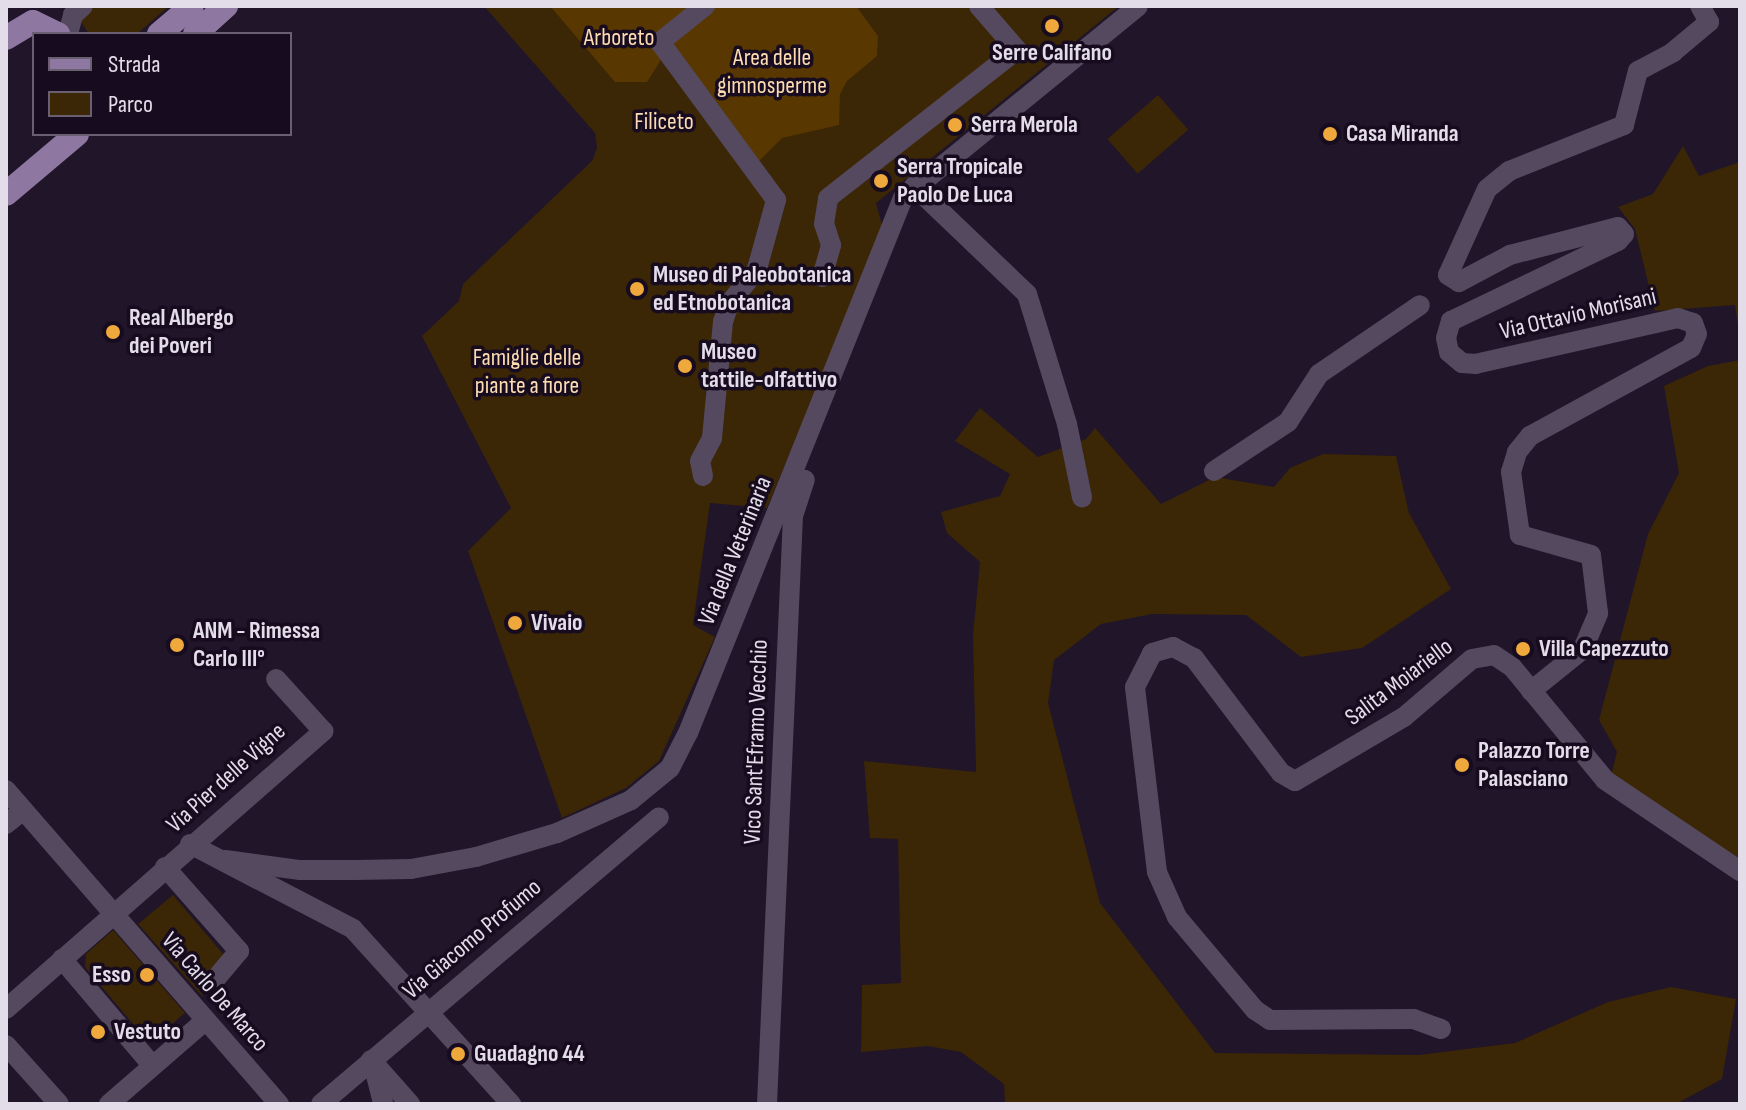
<!DOCTYPE html>
<meta charset="utf-8">
<style>
body{margin:0}
#map{position:relative;width:1746px;height:1110px;overflow:hidden;background:#201529;font-family:"Sofia Sans Condensed",sans-serif}
div>[style]{position:absolute}
.green>*{inset:0;background:#3b2606;transform-origin:0 0}
.forest>*{inset:0;background:#583800}
.minor>*{height:20px;margin:-10px;padding:0 10px;transform-origin:10px;border-radius:10px;background:#54495e}
.major>*{height:24px;margin:-12px;padding:0 12px;transform-origin:12px;border-radius:12px;background:#8e77a1}
.dots>*{width:22px;height:22px;translate:-50% -50%;box-sizing:border-box;border:4px solid #170c1f;border-radius:50%}
span{translate:-50% -50%;white-space:nowrap;text-align:center;line-height:1.15;-webkit-text-stroke:7px #170c1f;paint-order:stroke}
.park-label{font-size:24px;color:#fddcb2}
.poi-label{font-size:24px;color:#e3dce9;font-weight:700}
.left{translate:0 -50%;text-align:left}
.right{translate:-100% -50%;text-align:right}
.street-label{font-size:24px;color:#e3dce9}
.frame{position:absolute;inset:0;border:8px solid #e3dce9;pointer-events:none}
.legend{position:absolute;left:32px;top:32px;width:260px;height:104px;box-sizing:border-box;background:#170c1f;border:2px solid #695f70;margin:0;padding:10px 14px;list-style:none;font-size:24px;color:#e3dce9}
.legend li{display:flex;align-items:center;gap:16px;height:40px}
.legend b{width:40px;border:2px solid #695f70}
</style>
<div id="map">
<div class="green">
<div style="clip-path:polygon(94px 6px,169px 6px,137px 34px,89px 34px,79px 19px)"></div>
<div style="clip-path:polygon(484px 6px,1119px 6px,876px 203px,883px 229px,767px 508px,710px 503px,693px 625px,715px 637px,659px 761px,626px 788px,562px 818px,468px 551px,511px 508px,422px 336px,459px 301px,463px 284px,593px 160px,597px 147px,595px 133px)"></div>
<div style="left:1158px;top:95px;width:46px;height:67px;rotate:49deg"></div>
<div style="clip-path:polygon(1683px 146px,1699px 176px,1740px 162px,1740px 340px,1735px 305px,1655px 311px,1635px 229px,1618px 207px,1653px 194px)"></div>
<div style="clip-path:polygon(1740px 360px,1740px 862px,1611px 776px,1617px 752px,1599px 720px,1648px 534px,1679px 473px,1664px 386px,1708px 366px)"></div>
<div style="clip-path:polygon(980px 408px,1038px 457px,1086px 439px,1095px 428px,1161px 504px,1215px 477px,1274px 487px,1290px 468px,1323px 454px,1396px 456px,1409px 513px,1451px 589px,1362px 648px,1301px 657px,1246px 615px,1152px 614px,1101px 624px,1054px 660px,1048px 703px,1100px 903px,1215px 1053px,1418px 1055px,1515px 1043px,1608px 1002px,1671px 987px,1736px 999px,1722px 1079px,1676px 1104px,1005px 1104px,1004px 1084px,961px 1052px,928px 1046px,861px 1052px,862px 985px,901px 983px,898px 839px,870px 838px,864px 761px,976px 772px,973px 635px,980px 562px,947px 533px,941px 512px,1000px 496px,1010px 474px,955px 441px)"></div>
<div style="clip-path:polygon(173px 895px,224px 955px,202px 996px,138px 924px)"></div>
<div style="clip-path:polygon(113px 930px,185px 1013px,149px 1043px,85px 967px,86px 954px)"></div>
</div>
<div class="forest">
<div style="clip-path:polygon(550px 6px,695px 6px,647px 82px,615px 82px)"></div>
<div style="clip-path:polygon(711px 6px,856px 6px,878px 36px,877px 56px,847px 81px,840px 94px,839px 125px,782px 138px,757px 163px,665px 43px)"></div>
</div>
<div class="minor">
<div style="left:68px;top:34px;width:20px;rotate:-75deg"></div>
<div style="left:73px;top:15px;width:13px;rotate:-42deg"></div>
<div style="left:914px;top:186px;width:156px;rotate:43.7deg"></div>
<div style="left:1027px;top:294px;width:136px;rotate:72.9deg"></div>
<div style="left:1067px;top:424px;width:75px;rotate:78.4deg"></div>
<div style="left:822px;top:277px;width:33px;rotate:-74deg"></div>
<div style="left:831px;top:245px;width:22px;rotate:-108deg"></div>
<div style="left:824px;top:224px;width:26px;rotate:-81deg"></div>
<div style="left:828px;top:198px;width:240px;rotate:-38.1deg"></div>
<div style="left:1017px;top:50px;width:58px;rotate:-130.8deg"></div>
<div style="left:1214px;top:471px;width:89px;rotate:-33.5deg"></div>
<div style="left:1288px;top:422px;width:57px;rotate:-57.1deg"></div>
<div style="left:1319px;top:374px;width:122px;rotate:-34.3deg"></div>
<div style="left:703px;top:476px;width:15px;rotate:-101deg"></div>
<div style="left:700px;top:461px;width:26px;rotate:-62deg"></div>
<div style="left:712px;top:438px;width:117px;rotate:-84.6deg"></div>
<div style="left:723px;top:322px;width:19px;rotate:-72deg"></div>
<div style="left:729px;top:304px;width:45px;rotate:-51.3deg"></div>
<div style="left:757px;top:269px;width:72px;rotate:-74.6deg"></div>
<div style="left:776px;top:200px;width:196px;rotate:-126.3deg"></div>
<div style="left:660px;top:42px;width:58px;rotate:-38.7deg"></div>
<div style="left:1531px;top:691px;width:67px;rotate:-38.9deg"></div>
<div style="left:1583px;top:649px;width:39px;rotate:-67deg"></div>
<div style="left:1598px;top:613px;width:58px;rotate:-96.9deg"></div>
<div style="left:1591px;top:555px;width:74px;rotate:-164.3deg"></div>
<div style="left:1520px;top:535px;width:64px;rotate:-98.1deg"></div>
<div style="left:1511px;top:472px;width:21px;rotate:-73deg"></div>
<div style="left:1517px;top:452px;width:21px;rotate:-51deg"></div>
<div style="left:1530px;top:436px;width:183px;rotate:-28.7deg"></div>
<div style="left:1691px;top:348px;width:15px;rotate:-67deg"></div>
<div style="left:1697px;top:334px;width:12px;rotate:-110deg"></div>
<div style="left:1693px;top:323px;width:16px;rotate:-162deg"></div>
<div style="left:1678px;top:318px;width:207px;rotate:167.2deg"></div>
<div style="left:1476px;top:364px;width:14px;rotate:-176deg"></div>
<div style="left:1462px;top:363px;width:17px;rotate:-140deg"></div>
<div style="left:1449px;top:352px;width:14px;rotate:-102deg"></div>
<div style="left:1446px;top:338px;width:18px;rotate:-74deg"></div>
<div style="left:1451px;top:321px;width:185px;rotate:-25.6deg"></div>
<div style="left:1618px;top:241px;width:9px;rotate:-49deg"></div>
<div style="left:1624px;top:234px;width:9px;rotate:-131deg"></div>
<div style="left:1618px;top:227px;width:112px;rotate:165.5deg"></div>
<div style="left:1510px;top:255px;width:58px;rotate:152.1deg"></div>
<div style="left:1459px;top:282px;width:13px;rotate:-148deg"></div>
<div style="left:1448px;top:275px;width:94px;rotate:-65.6deg"></div>
<div style="left:1487px;top:189px;width:28px;rotate:-39deg"></div>
<div style="left:1509px;top:171px;width:124px;rotate:-21.8deg"></div>
<div style="left:1624px;top:125px;width:56px;rotate:-75.5deg"></div>
<div style="left:1638px;top:71px;width:40px;rotate:-28deg"></div>
<div style="left:1673px;top:52px;width:47px;rotate:-39.8deg"></div>
<div style="left:1709px;top:22px;width:18px;rotate:-119deg"></div>
<div style="left:6px;top:790px;width:416px;rotate:49deg"></div>
<div style="left:6px;top:824px;width:22px;rotate:-39deg"></div>
<div style="left:190px;top:844px;width:184px;rotate:27.5deg"></div>
<div style="left:353px;top:929px;width:236px;rotate:47.9deg"></div>
<div style="left:225px;top:860px;width:76px;rotate:7.6deg"></div>
<div style="left:300px;top:870px;width:55px"></div>
<div style="left:355px;top:870px;width:56px;rotate:-1deg"></div>
<div style="left:411px;top:869px;width:66px;rotate:-10.5deg"></div>
<div style="left:476px;top:857px;width:84px;rotate:-16.5deg"></div>
<div style="left:557px;top:833px;width:81px;rotate:-24deg"></div>
<div style="left:631px;top:800px;width:50px;rotate:-39.4deg"></div>
<div style="left:670px;top:768px;width:39px;rotate:-63deg"></div>
<div style="left:688px;top:733px;width:577px;rotate:-68.11deg"></div>
<div style="left:903px;top:198px;width:303px;rotate:-39.2deg"></div>
<div style="left:165px;top:867px;width:112px;rotate:48.6deg"></div>
<div style="left:239px;top:951px;width:34px;rotate:130deg"></div>
<div style="left:62px;top:959px;width:139px;rotate:49.7deg"></div>
<div style="left:6px;top:1009px;width:422px;rotate:-41.2deg"></div>
<div style="left:323px;top:731px;width:70px;rotate:-132.1deg"></div>
<div style="left:1441px;top:1029px;width:29px;rotate:-160deg"></div>
<div style="left:1414px;top:1019px;width:144px;rotate:179.6deg"></div>
<div style="left:1270px;top:1020px;width:18px;rotate:-146deg"></div>
<div style="left:1255px;top:1010px;width:121px;rotate:-130deg"></div>
<div style="left:1177px;top:917px;width:49px;rotate:-114deg"></div>
<div style="left:1157px;top:872px;width:186px;rotate:-96.8deg"></div>
<div style="left:1135px;top:687px;width:38px;rotate:-63deg"></div>
<div style="left:1152px;top:653px;width:22px;rotate:-16deg"></div>
<div style="left:1173px;top:647px;width:24px;rotate:28deg"></div>
<div style="left:1194px;top:658px;width:144px;rotate:52.9deg"></div>
<div style="left:1281px;top:773px;width:16px;rotate:30deg"></div>
<div style="left:1295px;top:781px;width:126px;rotate:-30.4deg"></div>
<div style="left:1404px;top:717px;width:89px;rotate:-40.5deg"></div>
<div style="left:1472px;top:659px;width:22px;rotate:-10deg"></div>
<div style="left:1494px;top:655px;width:22px;rotate:34deg"></div>
<div style="left:1512px;top:667px;width:146px;rotate:50.5deg"></div>
<div style="left:1605px;top:780px;width:163px;rotate:34deg"></div>
<div style="left:6px;top:1045px;width:79px;rotate:48.1deg"></div>
<div style="left:371px;top:1060px;width:59px;rotate:48.4deg"></div>
<div style="left:375px;top:1071px;width:34px;rotate:76deg"></div>
<div style="left:109px;top:1104px;width:128px;rotate:-40.9deg"></div>
<div style="left:321px;top:1104px;width:443px;rotate:-40.3deg"></div>
<div style="left:767px;top:1104px;width:589px;rotate:-87.47deg"></div>
<div style="left:793px;top:516px;width:38px;rotate:-72deg"></div>
</div>
<div class="major">
<div style="left:159px;top:34px;width:43px;rotate:-40.3deg"></div>
<div style="left:195px;top:34px;width:42px;rotate:-42.1deg"></div>
<div style="left:6px;top:38px;width:31px;rotate:-31deg"></div>
<div style="left:33px;top:22px;width:28px;rotate:26deg"></div>
<div style="left:6px;top:194px;width:93px;rotate:-40.2deg"></div>
</div>
<div class="dots">
<div style="left:1052px;top:26px;background:#eea83c"></div>
<div style="left:955px;top:125px;background:#eea83c"></div>
<div style="left:1330px;top:134px;background:#eea83c"></div>
<div style="left:881px;top:181px;background:#eea83c"></div>
<div style="left:637px;top:289px;background:#eea83c"></div>
<div style="left:113px;top:332px;background:#eea83c"></div>
<div style="left:685px;top:366px;background:#eea83c"></div>
<div style="left:515px;top:623px;background:#eea83c"></div>
<div style="left:177px;top:645px;background:#eea83c"></div>
<div style="left:1523px;top:649px;background:#eea83c"></div>
<div style="left:1462px;top:765px;background:#eea83c"></div>
<div style="left:147px;top:975px;background:#eea83c"></div>
<div style="left:98px;top:1032px;background:#eea83c"></div>
<div style="left:458px;top:1054px;background:#eea83c"></div>
</div>
<div class="park-label">
<span style="left:619px;top:38px">Arboreto</span>
<span style="left:772px;top:72px">Area delle<br>gimnosperme</span>
<span style="left:664px;top:122px">Filiceto</span>
<span style="left:527px;top:372px">Famiglie delle<br>piante a fiore</span>
</div>
<div class="poi-label">
<span style="left:1052px;top:53px">Serre Califano</span>
<span class="left" style="left:971px;top:125px">Serra Merola</span>
<span class="left" style="left:1346px;top:134px">Casa Miranda</span>
<span class="left" style="left:897px;top:181px">Serra Tropicale<br>Paolo De Luca</span>
<span class="left" style="left:653px;top:289px">Museo di Paleobotanica<br>ed Etnobotanica</span>
<span class="left" style="left:129px;top:332px">Real Albergo<br>dei Poveri</span>
<span class="left" style="left:701px;top:366px">Museo<br>tattile-olfattivo</span>
<span class="left" style="left:531px;top:623px">Vivaio</span>
<span class="left" style="left:193px;top:645px">ANM - Rimessa<br>Carlo III°</span>
<span class="left" style="left:1539px;top:649px">Villa Capezzuto</span>
<span class="left" style="left:1478px;top:765px">Palazzo Torre<br>Palasciano</span>
<span class="right" style="left:131px;top:975px">Esso</span>
<span class="left" style="left:114px;top:1032px">Vestuto</span>
<span class="left" style="left:474px;top:1054px">Guadagno 44</span>
</div>
<div class="street-label">
<span style="left:1578px;top:314px;rotate:-13deg">Via Ottavio Morisani</span>
<span style="left:735px;top:551px;rotate:-68deg">Via della Veterinaria</span>
<span style="left:1399px;top:682px;rotate:-37deg">Salita Moiariello</span>
<span style="left:756px;top:742px;rotate:-88deg">Vico Sant'Eframo Vecchio</span>
<span style="left:226px;top:778px;rotate:-42deg">Via Pier delle Vigne</span>
<span style="left:472px;top:939px;rotate:-40deg">Via Giacomo Profumo</span>
<span style="left:215px;top:992px;rotate:49deg">Via Carlo De Marco</span>
</div>
<div class="frame"></div>
<ul class="legend">
<li><b style="height:10px;background:#8e77a1"></b>Strada</li>
<li><b style="height:22px;background:#3b2606"></b>Parco</li>
</ul>
</div>
